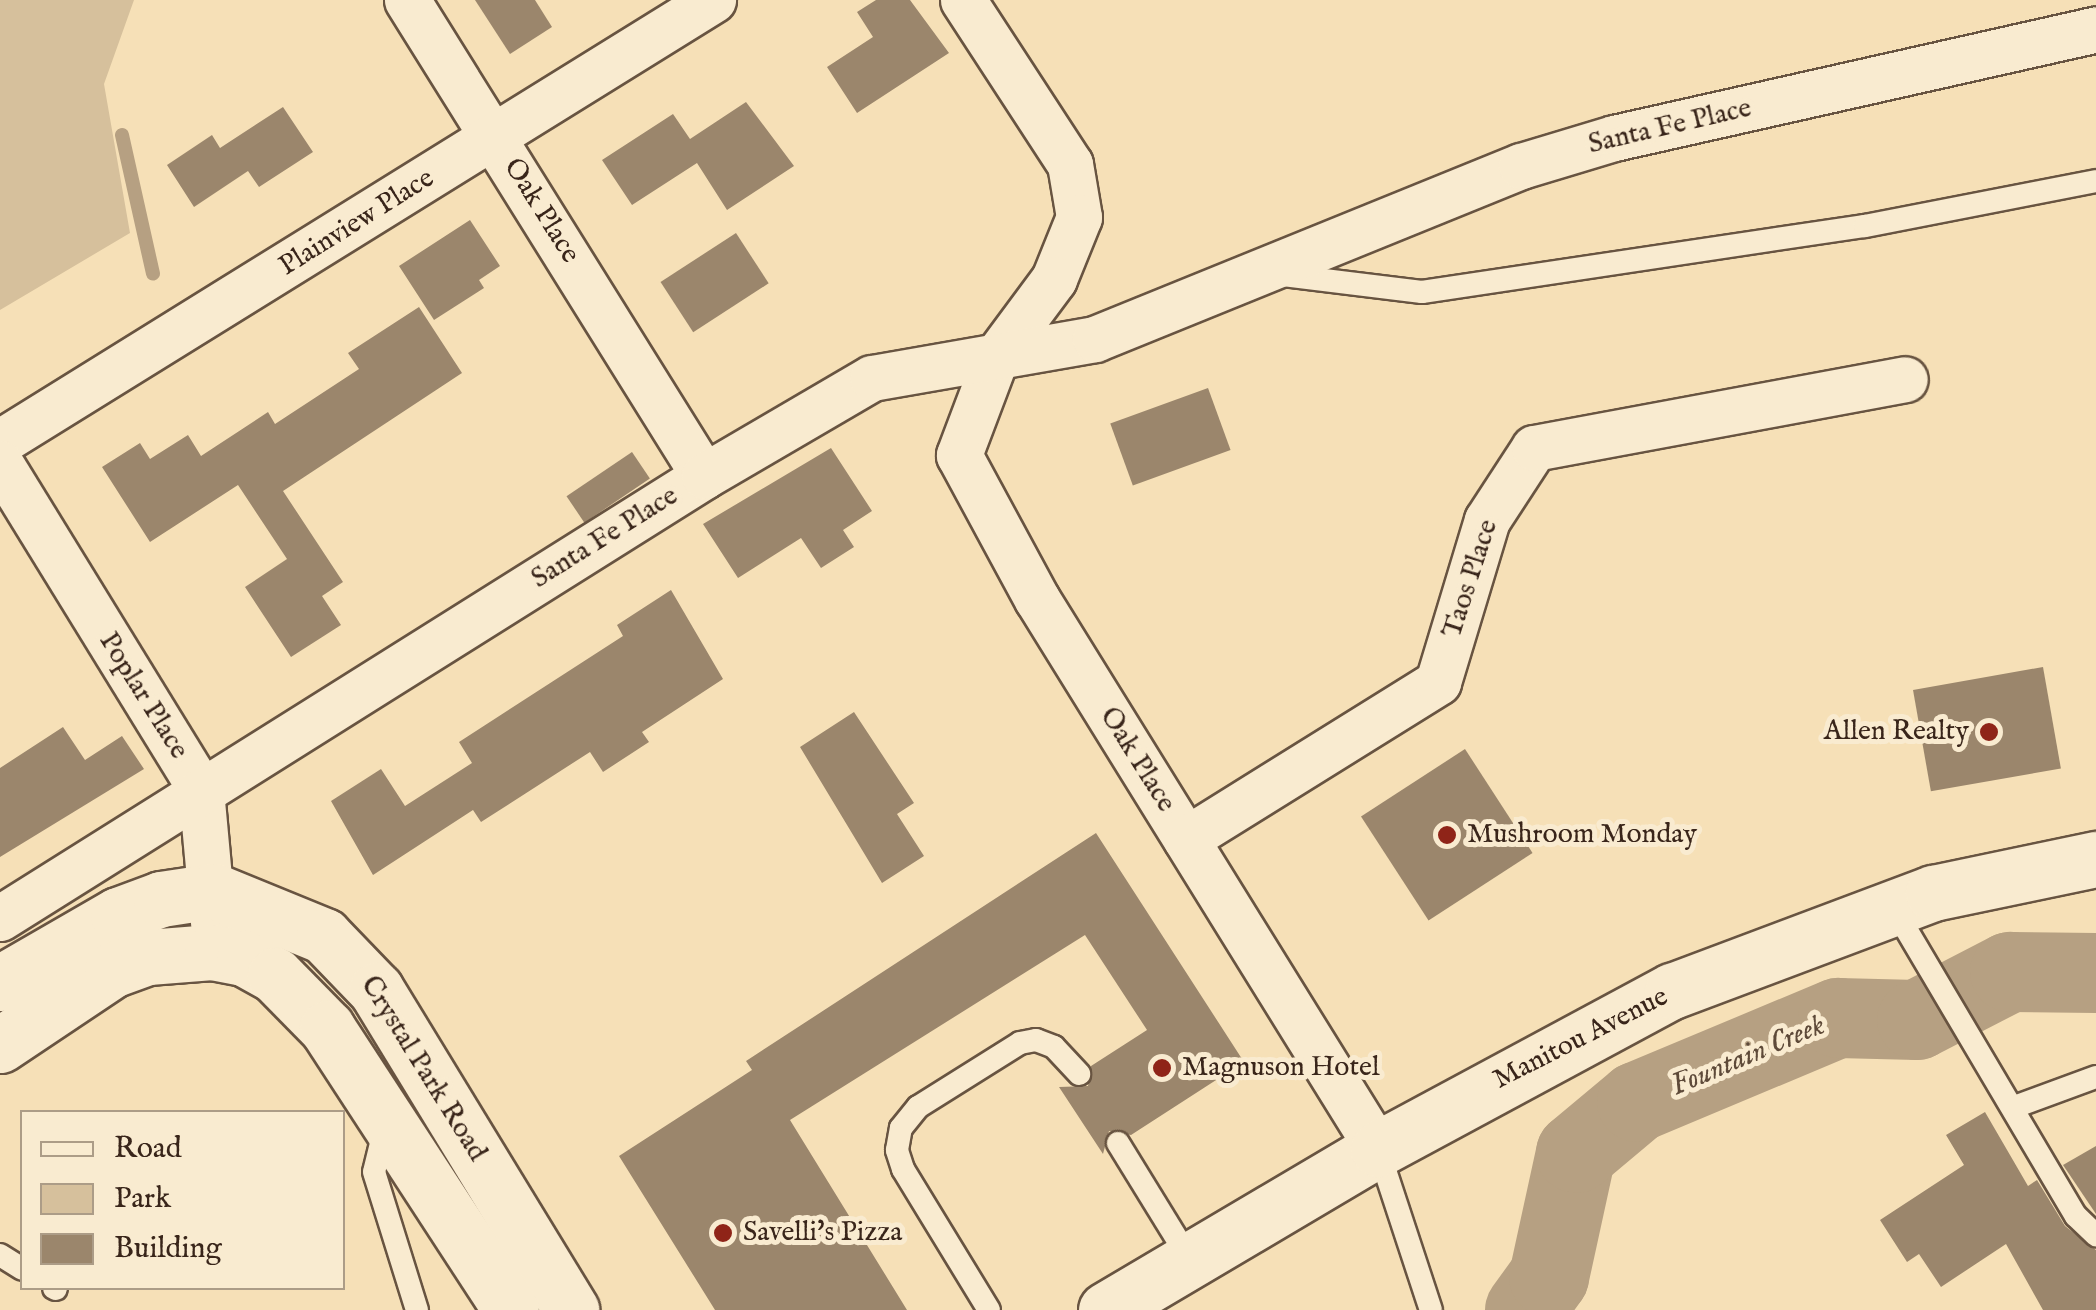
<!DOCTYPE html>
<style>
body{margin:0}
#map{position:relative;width:2096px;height:1310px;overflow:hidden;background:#f6e0b7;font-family:"IM FELL English",serif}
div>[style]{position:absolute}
.green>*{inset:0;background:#d6c09c}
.stream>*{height:14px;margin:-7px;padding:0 7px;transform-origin:7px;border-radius:7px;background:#b6a082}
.river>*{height:80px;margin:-40px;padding:0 40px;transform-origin:40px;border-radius:40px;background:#b6a082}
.building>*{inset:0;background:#9b866c;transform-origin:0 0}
.roads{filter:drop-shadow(2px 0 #685441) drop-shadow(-2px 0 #685441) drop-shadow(0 2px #685441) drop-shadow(0 -2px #685441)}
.lane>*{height:22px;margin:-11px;padding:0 11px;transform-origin:11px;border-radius:11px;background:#f9ebd0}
.street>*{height:45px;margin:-22.5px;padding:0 22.5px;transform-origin:22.5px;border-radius:22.5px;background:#f9ebd0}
.secondary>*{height:55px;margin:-27.5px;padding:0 27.5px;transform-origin:27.5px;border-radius:27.5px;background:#f9ebd0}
.dots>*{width:28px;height:28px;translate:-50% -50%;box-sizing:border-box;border:5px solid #f9ebd0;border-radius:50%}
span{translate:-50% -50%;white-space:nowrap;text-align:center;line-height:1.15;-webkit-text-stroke:10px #f9ebd0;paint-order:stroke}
.street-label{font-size:28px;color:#39251a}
.poi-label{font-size:28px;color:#39251a}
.right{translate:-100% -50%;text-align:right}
.left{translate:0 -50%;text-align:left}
.water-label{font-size:30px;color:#5e4a39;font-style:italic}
.legend{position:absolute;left:20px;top:1110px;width:325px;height:180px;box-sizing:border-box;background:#f9ebd0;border:2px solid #ac9c87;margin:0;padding:12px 18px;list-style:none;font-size:30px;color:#39251a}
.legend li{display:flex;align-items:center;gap:20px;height:50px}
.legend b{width:50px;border:2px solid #ac9c87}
</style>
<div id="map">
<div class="green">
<div style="clip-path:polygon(0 0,134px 0,104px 84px,130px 233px,0 310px)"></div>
</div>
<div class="stream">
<div style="left:122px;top:135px;width:142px;rotate:77.4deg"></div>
</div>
<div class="river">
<div style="left:1525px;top:1310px;width:41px;rotate:-54deg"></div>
<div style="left:1549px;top:1277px;width:127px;rotate:-77.7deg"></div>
<div style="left:1576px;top:1153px;width:80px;rotate:-39.9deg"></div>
<div style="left:1637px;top:1102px;width:218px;rotate:-22.7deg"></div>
<div style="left:1838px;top:1018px;width:79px;rotate:1.5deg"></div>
<div style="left:1917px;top:1020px;width:105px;rotate:-27.3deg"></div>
<div style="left:2010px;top:972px;width:86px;rotate:0.7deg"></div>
</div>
<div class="building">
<div style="clip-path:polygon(475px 0,535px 0,552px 27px,510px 54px)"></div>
<div style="clip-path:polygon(876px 0,910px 0,949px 53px,857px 113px,827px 67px,873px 37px,857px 12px)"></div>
<div style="clip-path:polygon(746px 102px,794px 166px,727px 210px,697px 163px,632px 205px,602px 160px,673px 114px,690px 139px)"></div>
<div style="clip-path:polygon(283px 107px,313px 152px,259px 187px,248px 171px,194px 207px,167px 165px,212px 135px,220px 148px)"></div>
<div style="clip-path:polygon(470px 220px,500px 266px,479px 280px,484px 288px,434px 320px,399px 266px)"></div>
<div style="left:736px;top:233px;width:60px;height:90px;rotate:57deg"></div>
<div style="clip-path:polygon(419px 307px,462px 373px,283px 491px,343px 582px,322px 596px,341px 625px,291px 657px,245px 587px,287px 559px,238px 485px,150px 542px,102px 467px,140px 443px,150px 459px,188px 435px,201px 456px,268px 412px,275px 424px,359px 369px,348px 353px)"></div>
<div style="left:1208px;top:388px;width:66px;height:104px;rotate:70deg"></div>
<div style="clip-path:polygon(831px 448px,872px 511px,843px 530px,854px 547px,821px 568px,801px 538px,738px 578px,703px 524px)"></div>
<div style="left:632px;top:452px;width:32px;height:79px;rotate:56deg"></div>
<div style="clip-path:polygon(671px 590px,723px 679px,642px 732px,649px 742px,603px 772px,590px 752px,481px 822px,473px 810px,373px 875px,331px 801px,381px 769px,405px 806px,472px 763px,459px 742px,623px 636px,617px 625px)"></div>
<div style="left:2043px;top:667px;width:103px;height:132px;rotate:80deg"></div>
<div style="clip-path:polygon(854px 712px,914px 803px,897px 814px,924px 856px,882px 883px,800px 747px)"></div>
<div style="clip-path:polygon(63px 727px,85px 760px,122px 736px,144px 769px,0 857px,0 768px)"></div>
<div style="left:1465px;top:749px;width:124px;height:124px;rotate:57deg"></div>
<div style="clip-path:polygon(1096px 833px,1244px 1062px,1131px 1135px,1109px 1131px,1103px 1154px,1059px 1087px,1088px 1086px,1091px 1066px,1147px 1030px,1085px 935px,790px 1120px,907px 1310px,715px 1310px,619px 1156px,752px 1070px,746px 1061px)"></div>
<div style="clip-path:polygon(1985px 1112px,2028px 1186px,2037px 1180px,2065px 1226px,2096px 1250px,2096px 1310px,2043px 1310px,2006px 1244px,1941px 1287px,1919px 1254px,1907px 1262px,1880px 1220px,1964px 1165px,1946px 1135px)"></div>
<div style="clip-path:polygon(2096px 1146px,2096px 1214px,2063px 1165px)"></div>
</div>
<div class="roads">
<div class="lane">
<div style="left:1275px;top:274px;width:148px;rotate:7deg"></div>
<div style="left:1422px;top:292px;width:448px;rotate:-8.5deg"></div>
<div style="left:1865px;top:226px;width:235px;rotate:-11deg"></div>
<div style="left:1893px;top:907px;width:359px;rotate:59.4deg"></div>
<div style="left:2076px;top:1216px;width:28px;rotate:44deg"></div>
<div style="left:2017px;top:1106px;width:84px;rotate:-20.2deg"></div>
<div style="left:385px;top:1127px;width:46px;rotate:103.7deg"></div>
<div style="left:374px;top:1172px;width:145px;rotate:72.7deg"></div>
<div style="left:1118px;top:1143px;width:137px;rotate:58.4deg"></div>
<div style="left:1378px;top:1149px;width:169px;rotate:71.8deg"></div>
<div style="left:0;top:1255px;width:26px;rotate:32deg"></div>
<div style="left:54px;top:1288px;width:2px;rotate:27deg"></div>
<div style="left:989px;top:1310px;width:165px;rotate:-121.4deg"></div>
<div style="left:903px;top:1169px;width:20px;rotate:-108deg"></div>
<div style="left:897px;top:1150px;width:22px;rotate:-80deg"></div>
<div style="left:901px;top:1128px;width:27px;rotate:-51deg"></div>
<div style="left:918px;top:1107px;width:120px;rotate:-32.1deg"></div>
<div style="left:1020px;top:1043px;width:16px;rotate:-11deg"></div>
<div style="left:1036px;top:1040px;width:19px;rotate:21deg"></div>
<div style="left:1054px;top:1047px;width:37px;rotate:47deg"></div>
</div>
<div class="street">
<div style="left:407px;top:0;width:561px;rotate:58.04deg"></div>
<div style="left:963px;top:0;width:196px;rotate:56.9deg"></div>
<div style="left:1070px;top:164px;width:54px;rotate:80.4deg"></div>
<div style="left:1079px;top:217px;width:67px;rotate:112deg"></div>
<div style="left:1054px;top:279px;width:97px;rotate:126.6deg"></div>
<div style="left:996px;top:357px;width:105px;rotate:110.7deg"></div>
<div style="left:959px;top:455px;width:164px;rotate:61.6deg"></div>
<div style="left:1037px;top:599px;width:647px;rotate:58.2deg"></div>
<div style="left:0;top:442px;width:839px;rotate:-31.8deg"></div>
<div style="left:0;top:463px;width:384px;rotate:58.4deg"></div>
<div style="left:201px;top:790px;width:134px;rotate:84.8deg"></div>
<div style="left:1186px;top:839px;width:297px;rotate:-31.9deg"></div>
<div style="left:1438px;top:682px;width:169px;rotate:-73.2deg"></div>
<div style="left:1487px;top:520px;width:86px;rotate:-56.9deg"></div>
<div style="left:1534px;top:448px;width:377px;rotate:-10.5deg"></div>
<div style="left:0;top:918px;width:831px;rotate:-32.12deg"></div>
<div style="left:704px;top:476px;width:194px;rotate:-30.3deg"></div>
<div style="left:872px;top:378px;width:226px;rotate:-9.9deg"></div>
<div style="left:1095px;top:339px;width:460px;rotate:-22.1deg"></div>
<div style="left:1521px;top:166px;width:97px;rotate:-16.8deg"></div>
<div style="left:1614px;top:138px;width:494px;rotate:-12.7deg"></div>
</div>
<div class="secondary">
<div style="left:0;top:983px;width:136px;rotate:-30deg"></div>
<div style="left:118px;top:915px;width:46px;rotate:-20.4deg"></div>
<div style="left:161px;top:899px;width:54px;rotate:-8.6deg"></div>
<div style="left:214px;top:891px;width:119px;rotate:22.2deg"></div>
<div style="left:324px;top:936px;width:75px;rotate:46.1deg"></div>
<div style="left:376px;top:990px;width:375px;rotate:58.6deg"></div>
<div style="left:0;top:1045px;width:135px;rotate:-33.8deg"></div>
<div style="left:112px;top:970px;width:38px;rotate:-20deg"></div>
<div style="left:148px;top:957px;width:64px;rotate:-4.5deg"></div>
<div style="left:212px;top:952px;width:33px;rotate:11deg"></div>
<div style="left:244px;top:958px;width:35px;rotate:29deg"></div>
<div style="left:275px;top:975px;width:74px;rotate:45.5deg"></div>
<div style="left:327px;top:1028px;width:337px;rotate:56.9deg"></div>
<div style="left:1106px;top:1310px;width:316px;rotate:-30.6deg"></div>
<div style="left:1378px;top:1149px;width:334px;rotate:-28.3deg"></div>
<div style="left:1672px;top:991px;width:279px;rotate:-20.6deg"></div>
<div style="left:1933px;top:893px;width:167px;rotate:-11.8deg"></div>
</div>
</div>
<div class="dots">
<div style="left:1989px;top:732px;background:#8f2418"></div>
<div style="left:1447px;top:835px;background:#8f2418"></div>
<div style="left:1162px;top:1068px;background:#8f2418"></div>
<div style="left:723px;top:1233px;background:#8f2418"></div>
</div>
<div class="street-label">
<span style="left:1670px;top:127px;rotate:-13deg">Santa Fe Place</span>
<span style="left:541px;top:211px;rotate:58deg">Oak Place</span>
<span style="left:357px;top:223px;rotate:-32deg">Plainview Place</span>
<span style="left:605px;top:538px;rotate:-32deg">Santa Fe Place</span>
<span style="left:1471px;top:579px;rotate:-72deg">Taos Place</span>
<span style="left:143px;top:696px;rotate:58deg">Poplar Place</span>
<span style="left:1137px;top:760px;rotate:58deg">Oak Place</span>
<span style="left:1581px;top:1039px;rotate:-27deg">Manitou Avenue</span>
<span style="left:423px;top:1069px;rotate:58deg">Crystal Park Road</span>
</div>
<div class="poi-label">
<span class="right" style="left:1969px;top:732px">Allen Realty</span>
<span class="left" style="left:1467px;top:835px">Mushroom Monday</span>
<span class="left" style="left:1182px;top:1068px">Magnuson Hotel</span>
<span class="left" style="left:743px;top:1233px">Savelli's Pizza</span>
</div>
<div class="water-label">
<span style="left:1748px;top:1056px;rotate:-23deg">Fountain Creek</span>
</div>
<ul class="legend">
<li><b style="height:12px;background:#f9ebd0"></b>Road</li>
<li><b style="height:28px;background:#d6c09c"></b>Park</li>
<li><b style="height:28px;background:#9b866c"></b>Building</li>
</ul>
</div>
